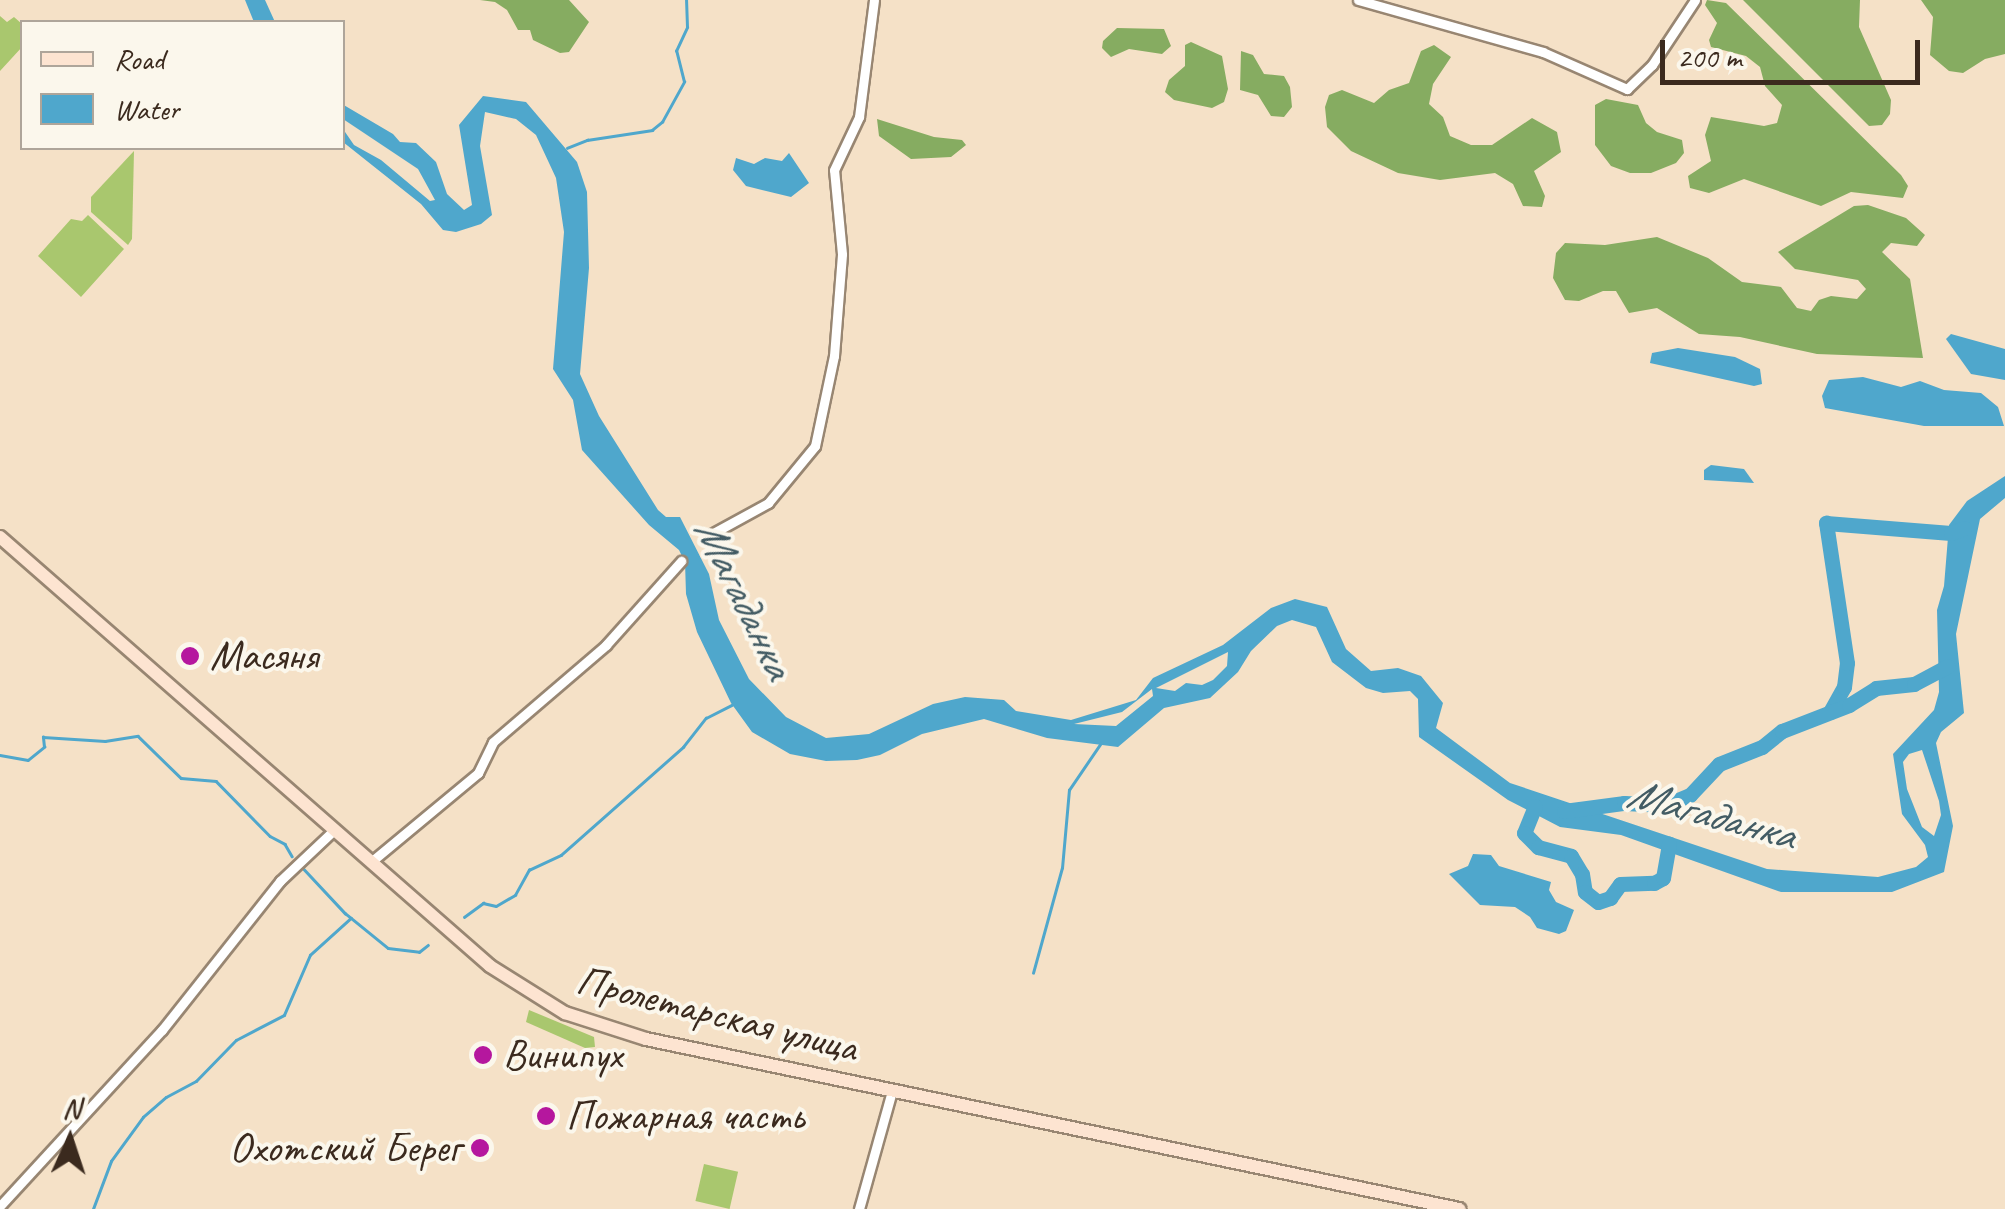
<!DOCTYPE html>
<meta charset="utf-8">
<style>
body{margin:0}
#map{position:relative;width:2005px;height:1209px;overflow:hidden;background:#f5e1c7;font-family:Caveat,sans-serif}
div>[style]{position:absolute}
.green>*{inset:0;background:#a9c76e;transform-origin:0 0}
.forest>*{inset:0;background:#86ac61}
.water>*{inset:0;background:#4fa7cc}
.stream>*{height:2.5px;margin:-1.25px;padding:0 1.25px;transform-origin:1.25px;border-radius:1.25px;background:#4fa7cc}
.river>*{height:15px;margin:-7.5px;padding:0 7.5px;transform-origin:7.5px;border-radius:7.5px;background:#4fa7cc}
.roads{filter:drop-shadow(2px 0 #988672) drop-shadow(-2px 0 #988672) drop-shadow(0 2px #988672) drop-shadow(0 -2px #988672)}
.minor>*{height:9px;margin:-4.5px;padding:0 4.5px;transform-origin:4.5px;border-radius:4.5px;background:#fff}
.secondary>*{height:12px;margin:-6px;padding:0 6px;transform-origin:6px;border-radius:6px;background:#fde4d1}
.dots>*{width:28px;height:28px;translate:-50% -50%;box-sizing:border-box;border:5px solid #fbf7ec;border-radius:50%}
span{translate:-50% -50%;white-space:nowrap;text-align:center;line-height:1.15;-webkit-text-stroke:8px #fbf7ec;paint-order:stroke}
.poi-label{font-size:42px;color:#3b2a1e}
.left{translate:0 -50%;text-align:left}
.right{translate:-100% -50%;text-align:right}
.street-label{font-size:42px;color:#3b2a1e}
.water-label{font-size:45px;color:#435c64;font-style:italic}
.legend{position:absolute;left:20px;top:20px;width:325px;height:130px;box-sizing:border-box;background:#fbf7ec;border:2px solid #aea59a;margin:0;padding:12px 18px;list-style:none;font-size:30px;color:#3b2a1e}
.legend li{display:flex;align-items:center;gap:20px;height:50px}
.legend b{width:50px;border:2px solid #aea59a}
.north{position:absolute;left:20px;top:1089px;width:100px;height:100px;-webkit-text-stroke:8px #fbf7ec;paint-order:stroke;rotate:3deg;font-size:28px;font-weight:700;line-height:40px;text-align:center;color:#3b2a1e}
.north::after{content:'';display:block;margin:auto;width:35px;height:45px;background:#3b2a1e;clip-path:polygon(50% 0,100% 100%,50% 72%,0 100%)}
.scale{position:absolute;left:1660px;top:40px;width:260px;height:45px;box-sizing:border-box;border:5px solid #3b2a1e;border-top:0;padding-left:12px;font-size:30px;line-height:35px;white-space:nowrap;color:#3b2a1e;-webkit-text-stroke:8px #fbf7ec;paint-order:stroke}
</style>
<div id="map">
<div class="green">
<div style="clip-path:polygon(0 16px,7px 22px,14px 17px,22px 24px,22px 47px,0 71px)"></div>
<div style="clip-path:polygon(134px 151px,132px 239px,128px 245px,91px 212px,91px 197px)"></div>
<div style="clip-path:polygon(88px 215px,124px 249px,81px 297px,38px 256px,71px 219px,82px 221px)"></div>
<div style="clip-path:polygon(529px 1010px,594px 1037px,595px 1047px,585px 1048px,526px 1022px)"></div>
<div style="left:704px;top:1164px;width:35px;height:38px;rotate:13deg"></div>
</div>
<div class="forest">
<div style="clip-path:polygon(480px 0,569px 0,589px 22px,569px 52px,560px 53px,533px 40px,530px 30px,518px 30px,507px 10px,495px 2px)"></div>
<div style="clip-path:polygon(1707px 0,1726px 3px,1901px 175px,1908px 186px,1903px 198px,1851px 192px,1821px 206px,1744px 179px,1709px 193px,1690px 188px,1688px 176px,1711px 161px,1705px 135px,1711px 117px,1764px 126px,1777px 123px,1782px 105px,1765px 86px,1760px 67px,1746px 56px,1711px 47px,1709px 40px,1717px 23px,1705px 5px)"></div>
<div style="clip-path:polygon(1743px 0,1860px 0,1859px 27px,1891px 100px,1890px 114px,1882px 125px,1869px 126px)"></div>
<div style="clip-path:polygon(1921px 0,2005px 0,2005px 54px,1985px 59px,1963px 73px,1949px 71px,1930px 55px,1933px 17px)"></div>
<div style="clip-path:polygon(1117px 28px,1164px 29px,1171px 46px,1162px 54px,1129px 49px,1111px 57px,1102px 48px,1103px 41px)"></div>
<div style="clip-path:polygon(1191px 42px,1222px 56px,1228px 89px,1224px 102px,1212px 108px,1174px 100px,1165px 92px,1169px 80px,1185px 66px,1185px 45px)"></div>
<div style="clip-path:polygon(1434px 45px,1451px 57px,1433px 84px,1429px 104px,1443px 117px,1450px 136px,1471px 145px,1492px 145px,1532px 118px,1557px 132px,1561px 152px,1534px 171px,1545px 196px,1542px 207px,1523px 206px,1513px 184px,1495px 173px,1440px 180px,1398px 173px,1351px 151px,1327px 127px,1325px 107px,1329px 95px,1342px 90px,1374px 103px,1389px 90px,1409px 83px,1421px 51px)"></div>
<div style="clip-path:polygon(1241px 51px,1253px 55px,1264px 74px,1284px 76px,1290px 87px,1292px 107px,1284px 117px,1271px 116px,1258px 95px,1240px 90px)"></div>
<div style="clip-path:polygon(1606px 99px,1638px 105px,1646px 123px,1657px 132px,1682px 140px,1684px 153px,1676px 163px,1651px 173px,1630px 173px,1611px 166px,1595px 145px,1595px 105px)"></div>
<div style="clip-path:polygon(877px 119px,934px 137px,962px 140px,966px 145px,951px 157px,911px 159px,879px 136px)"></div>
<div style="clip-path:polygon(1868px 205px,1906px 218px,1925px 235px,1917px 246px,1891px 243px,1882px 252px,1910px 279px,1923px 358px,1817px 354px,1740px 337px,1699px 334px,1657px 308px,1629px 313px,1616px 291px,1603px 291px,1579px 301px,1565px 300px,1553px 278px,1556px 253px,1565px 243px,1605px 245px,1657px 237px,1708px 258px,1742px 282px,1781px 287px,1797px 308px,1811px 311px,1819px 300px,1831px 296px,1857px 299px,1866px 289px,1858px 280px,1795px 269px,1778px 252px,1854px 206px)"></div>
</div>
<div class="water">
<div style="clip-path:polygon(245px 0,265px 0,275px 22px,254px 22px)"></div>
<div style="clip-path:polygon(evenodd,483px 96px,526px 102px,577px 162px,587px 192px,589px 268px,580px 374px,599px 416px,658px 510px,666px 517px,680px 517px,709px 574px,719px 620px,749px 679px,786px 717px,826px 738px,869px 734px,933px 704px,965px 697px,1004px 700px,1016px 711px,1071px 720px,1136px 700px,1153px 678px,1223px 645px,1271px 608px,1295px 599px,1327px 607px,1346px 649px,1371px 671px,1398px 668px,1421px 676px,1443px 703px,1436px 728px,1510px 783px,1767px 869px,1878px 877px,1916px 867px,1928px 857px,1925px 845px,1902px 814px,1893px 754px,1934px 710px,1939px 692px,1937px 610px,1944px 586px,1949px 525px,1967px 501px,2005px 476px,2005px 498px,1980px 519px,1956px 634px,1964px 713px,1941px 732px,1936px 743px,1953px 826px,1944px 872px,1892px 892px,1781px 892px,1621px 835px,1560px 827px,1508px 800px,1419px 737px,1418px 699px,1410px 691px,1383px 693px,1366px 688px,1332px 662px,1316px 627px,1292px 620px,1277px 626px,1251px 651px,1238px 672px,1210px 698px,1164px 708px,1118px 747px,1047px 738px,984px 719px,922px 734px,880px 755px,857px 760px,826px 761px,790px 754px,752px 732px,731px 703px,697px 632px,686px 594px,685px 562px,679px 550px,649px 525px,582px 450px,573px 400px,553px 369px,564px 232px,556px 178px,536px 135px,516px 119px,485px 112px,480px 146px,492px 215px,481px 224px,456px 232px,443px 230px,421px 204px,343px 142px,343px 129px,354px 145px,381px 160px,430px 201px,435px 200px,418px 169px,343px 119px,342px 104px,393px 134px,400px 142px,416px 143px,436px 162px,447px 194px,464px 210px,472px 205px,459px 125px,483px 96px,1228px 652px,1227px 666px,1213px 680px,1202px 685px,1186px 683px,1175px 691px,1156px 688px,1228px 652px,483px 96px,1152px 689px,1153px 696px,1116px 726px,1074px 724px,1122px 712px,1152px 689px,483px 96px,1922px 750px,1939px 801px,1941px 815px,1934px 836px,1922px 827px,1907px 789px,1903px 762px,1909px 754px,1922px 750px)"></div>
<div style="clip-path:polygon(789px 153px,809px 183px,791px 197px,746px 186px,733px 170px,736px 158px,754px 164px,765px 158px,782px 161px)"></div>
<div style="clip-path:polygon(1951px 334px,2005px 349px,2005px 380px,1971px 374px,1946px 339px)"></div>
<div style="clip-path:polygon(1678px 348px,1735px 357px,1760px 369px,1762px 384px,1754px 386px,1650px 363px,1652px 353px)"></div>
<div style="clip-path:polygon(1863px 377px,1901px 387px,1920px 381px,1944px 390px,1981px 393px,1998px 407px,2004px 426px,1924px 426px,1825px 408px,1822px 396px,1829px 380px)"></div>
<div style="clip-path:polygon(1711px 465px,1744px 469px,1754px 483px,1704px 480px,1704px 470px)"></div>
<div style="clip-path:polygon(1473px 854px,1491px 855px,1499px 866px,1551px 882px,1549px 890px,1556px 902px,1574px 910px,1566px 931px,1559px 934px,1537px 928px,1530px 917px,1515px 907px,1480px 905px,1449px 874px,1468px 866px)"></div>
</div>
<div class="stream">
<div style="left:567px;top:148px;width:22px;rotate:-22deg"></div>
<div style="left:587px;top:140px;width:66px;rotate:-8.7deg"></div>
<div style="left:652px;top:130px;width:13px;rotate:-39deg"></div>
<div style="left:662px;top:122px;width:46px;rotate:-61.2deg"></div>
<div style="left:684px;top:82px;width:32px;rotate:-104deg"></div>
<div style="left:676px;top:51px;width:26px;rotate:-65deg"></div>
<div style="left:687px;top:27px;width:27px;rotate:-92deg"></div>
<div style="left:0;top:755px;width:28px;rotate:10deg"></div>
<div style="left:28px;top:760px;width:21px;rotate:-39deg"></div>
<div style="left:44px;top:747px;width:10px;rotate:-96deg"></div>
<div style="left:43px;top:737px;width:62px;rotate:3.7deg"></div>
<div style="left:105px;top:741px;width:33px;rotate:-9deg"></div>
<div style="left:138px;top:736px;width:60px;rotate:44.3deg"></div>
<div style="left:181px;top:778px;width:35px;rotate:5deg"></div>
<div style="left:216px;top:781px;width:77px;rotate:45.5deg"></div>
<div style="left:270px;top:836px;width:17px;rotate:28deg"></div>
<div style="left:285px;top:844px;width:14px;rotate:60deg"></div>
<div style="left:303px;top:868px;width:62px;rotate:47deg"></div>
<div style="left:345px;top:913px;width:55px;rotate:39.1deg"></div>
<div style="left:388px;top:948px;width:31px;rotate:7deg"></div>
<div style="left:419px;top:952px;width:11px;rotate:-38deg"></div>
<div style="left:464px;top:917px;width:24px;rotate:-36deg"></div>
<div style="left:483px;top:903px;width:13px;rotate:13deg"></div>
<div style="left:496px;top:906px;width:22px;rotate:-30deg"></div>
<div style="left:515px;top:895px;width:29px;rotate:-61deg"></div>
<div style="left:529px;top:870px;width:35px;rotate:-25deg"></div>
<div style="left:561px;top:855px;width:163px;rotate:-41.5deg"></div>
<div style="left:683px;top:747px;width:37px;rotate:-52deg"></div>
<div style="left:706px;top:718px;width:29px;rotate:-27deg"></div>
<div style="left:1033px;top:973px;width:109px;rotate:-74.6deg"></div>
<div style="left:1062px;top:868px;width:78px;rotate:-84.9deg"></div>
<div style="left:1069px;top:790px;width:57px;rotate:-55.8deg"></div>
<div style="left:93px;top:1209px;width:51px;rotate:-69.4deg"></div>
<div style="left:111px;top:1161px;width:54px;rotate:-54deg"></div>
<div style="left:143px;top:1117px;width:30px;rotate:-41deg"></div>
<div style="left:166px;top:1097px;width:34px;rotate:-28deg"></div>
<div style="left:196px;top:1081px;width:57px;rotate:-45.7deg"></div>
<div style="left:236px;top:1040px;width:54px;rotate:-27.5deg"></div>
<div style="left:284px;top:1015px;width:65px;rotate:-66.6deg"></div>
<div style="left:310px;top:955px;width:55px;rotate:-42.1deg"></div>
</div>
<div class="river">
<div style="left:1830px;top:712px;width:29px;rotate:-61deg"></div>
<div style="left:1844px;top:687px;width:24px;rotate:-83deg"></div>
<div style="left:1847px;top:663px;width:142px;rotate:-98.5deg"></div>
<div style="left:1826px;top:523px;width:125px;rotate:4.6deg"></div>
<div style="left:1951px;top:533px;width:14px;rotate:-21deg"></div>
<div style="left:1535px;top:806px;width:29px;rotate:112deg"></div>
<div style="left:1524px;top:833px;width:20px;rotate:45deg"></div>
<div style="left:1538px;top:847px;width:34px;rotate:15deg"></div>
<div style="left:1571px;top:856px;width:21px;rotate:59deg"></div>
<div style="left:1582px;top:874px;width:18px;rotate:81deg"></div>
<div style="left:1585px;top:892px;width:16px;rotate:38deg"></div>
<div style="left:1598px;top:902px;width:13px;rotate:-18deg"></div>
<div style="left:1610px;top:898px;width:17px;rotate:-54deg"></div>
<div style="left:1620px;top:884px;width:34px;rotate:-2deg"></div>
<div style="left:1654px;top:883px;width:10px;rotate:-29deg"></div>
<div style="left:1663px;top:878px;width:35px;rotate:-80deg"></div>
<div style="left:1564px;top:811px;width:61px;rotate:-7.6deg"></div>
<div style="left:1624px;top:803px;width:42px;rotate:2.7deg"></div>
<div style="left:1666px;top:805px;width:26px;rotate:-23deg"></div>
<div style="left:1690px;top:795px;width:42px;rotate:-46.9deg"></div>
<div style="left:1719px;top:764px;width:46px;rotate:-21.6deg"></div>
<div style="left:1762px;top:747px;width:26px;rotate:-39deg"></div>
<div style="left:1782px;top:731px;width:72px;rotate:-21.2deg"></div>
<div style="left:1849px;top:705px;width:32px;rotate:-32deg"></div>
<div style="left:1876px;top:688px;width:38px;rotate:-6deg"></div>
<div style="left:1914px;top:684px;width:38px;rotate:-28deg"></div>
</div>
<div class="roads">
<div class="minor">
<div style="left:1358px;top:0;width:192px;rotate:15.7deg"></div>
<div style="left:1543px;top:52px;width:92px;rotate:23.8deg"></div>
<div style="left:1627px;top:89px;width:35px;rotate:-44deg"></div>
<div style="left:1652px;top:65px;width:78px;rotate:-56.5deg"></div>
<div style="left:706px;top:537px;width:71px;rotate:-28.7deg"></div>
<div style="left:768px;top:503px;width:74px;rotate:-50.5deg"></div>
<div style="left:815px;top:446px;width:92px;rotate:-78.1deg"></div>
<div style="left:834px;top:356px;width:102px;rotate:-85.5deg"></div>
<div style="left:842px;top:254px;width:84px;rotate:-95.4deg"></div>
<div style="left:834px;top:170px;width:59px;rotate:-64.7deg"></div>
<div style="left:859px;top:117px;width:118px;rotate:-82.7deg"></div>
<div style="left:372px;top:861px;width:138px;rotate:-39.7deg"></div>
<div style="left:478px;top:773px;width:34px;rotate:-64deg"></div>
<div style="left:493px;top:742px;width:149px;rotate:-40.6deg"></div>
<div style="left:606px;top:645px;width:113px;rotate:-48.2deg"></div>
<div style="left:0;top:1206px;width:239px;rotate:-47.4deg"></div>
<div style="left:162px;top:1030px;width:190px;rotate:-51.6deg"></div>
<div style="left:280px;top:881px;width:74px;rotate:-43.4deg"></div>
<div style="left:859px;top:1209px;width:123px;rotate:-74.4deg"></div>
</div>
<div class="secondary">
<div style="left:0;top:537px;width:651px;rotate:41.2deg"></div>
<div style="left:490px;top:966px;width:89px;rotate:32.1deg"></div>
<div style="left:565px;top:1013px;width:85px;rotate:17.8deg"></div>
<div style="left:646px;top:1039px;width:831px;rotate:11.81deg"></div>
</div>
</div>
<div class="dots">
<div style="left:190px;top:656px;background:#b5179e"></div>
<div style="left:483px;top:1055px;background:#b5179e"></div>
<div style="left:546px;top:1116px;background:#b5179e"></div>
<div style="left:480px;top:1148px;background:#b5179e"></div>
</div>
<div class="poi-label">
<span class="left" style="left:210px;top:656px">Масяня</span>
<span class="left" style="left:503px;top:1055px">Винипух</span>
<span class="left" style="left:566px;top:1116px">Пожарная часть</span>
<span class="right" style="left:460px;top:1148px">Охотский Берег</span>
</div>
<div class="street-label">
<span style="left:717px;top:1014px;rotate:14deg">Пролетарская улица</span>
</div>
<div class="water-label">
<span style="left:744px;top:598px;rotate:64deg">Магаданка</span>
<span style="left:1711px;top:814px;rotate:15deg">Магаданка</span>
</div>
<ul class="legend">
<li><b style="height:12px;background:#fde4d1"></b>Road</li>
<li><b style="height:28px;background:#4fa7cc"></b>Water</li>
</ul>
<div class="north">N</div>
<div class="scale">200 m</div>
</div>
